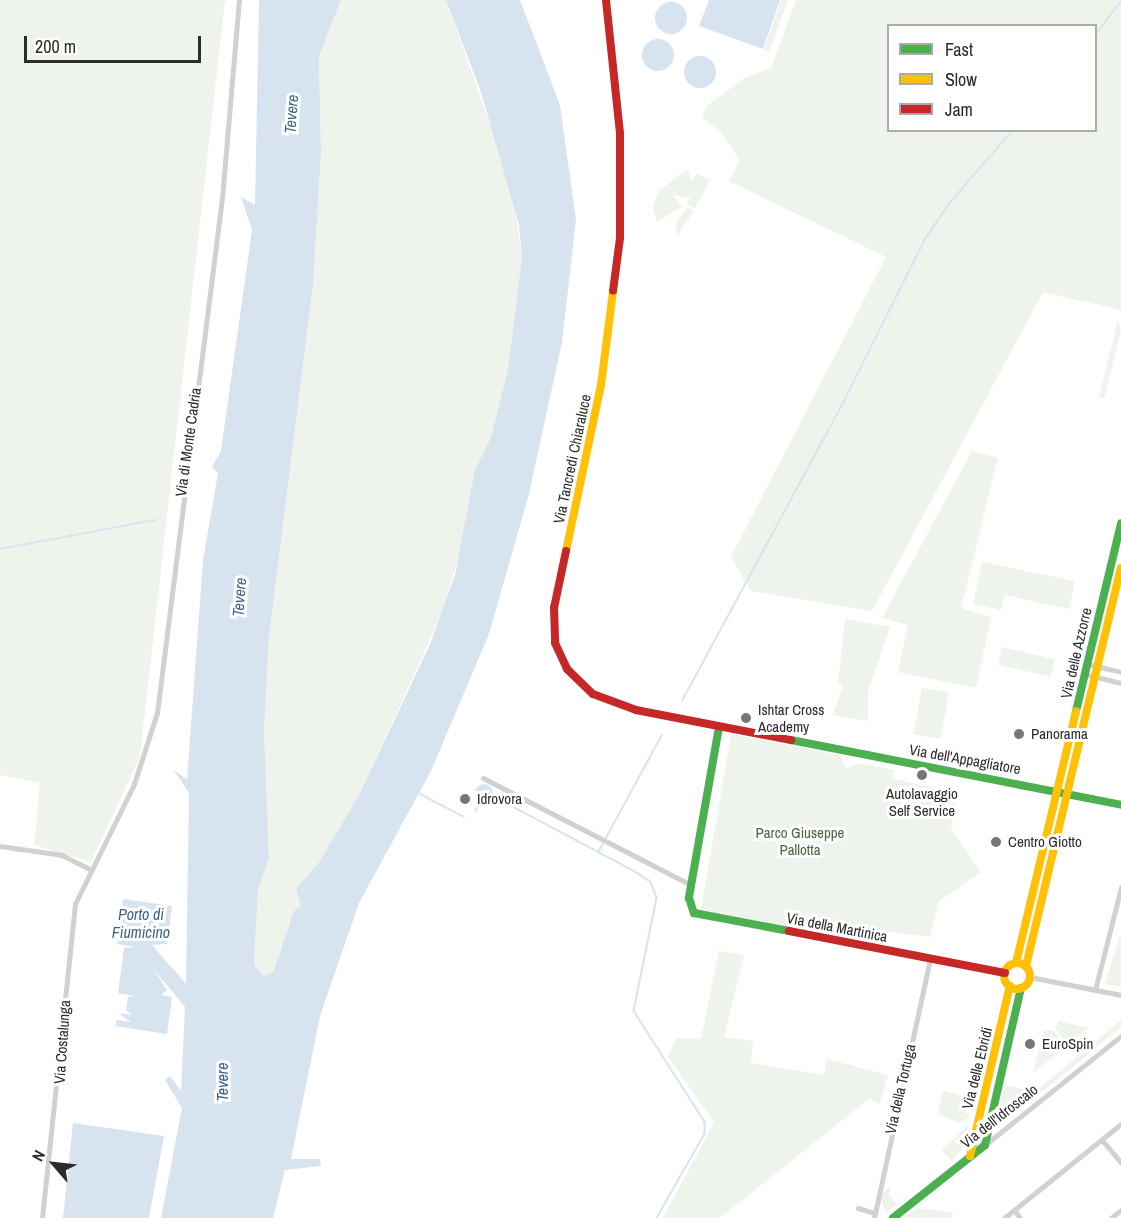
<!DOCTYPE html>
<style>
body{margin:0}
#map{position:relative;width:1121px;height:1218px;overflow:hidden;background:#fff;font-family:"Archivo Narrow",sans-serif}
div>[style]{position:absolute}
.green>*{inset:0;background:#eef3eb;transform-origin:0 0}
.water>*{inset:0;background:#d7e4f0}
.round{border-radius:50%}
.stream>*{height:1.5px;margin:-0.75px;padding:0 0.75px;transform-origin:0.75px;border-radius:0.75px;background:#d7e4f0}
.street>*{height:5px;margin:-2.5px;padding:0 2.5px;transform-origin:2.5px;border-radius:2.5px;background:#d1d1d1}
.fast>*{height:8px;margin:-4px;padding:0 4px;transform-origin:4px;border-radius:4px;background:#4caf50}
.slow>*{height:8px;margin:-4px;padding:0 4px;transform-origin:4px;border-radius:4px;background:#ffc107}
.slow>.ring{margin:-4px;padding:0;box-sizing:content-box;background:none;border:8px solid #ffc107;border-radius:50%}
.jam>*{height:8px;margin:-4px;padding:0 4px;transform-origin:4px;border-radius:4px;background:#c62828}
.dots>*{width:16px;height:16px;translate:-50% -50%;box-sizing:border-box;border:3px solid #fff;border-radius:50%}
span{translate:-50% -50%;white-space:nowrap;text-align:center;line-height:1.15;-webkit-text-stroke:6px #fff;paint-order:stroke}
.street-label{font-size:15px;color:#2c2c2c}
.poi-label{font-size:15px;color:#2c2c2c}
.left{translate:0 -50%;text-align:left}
.park-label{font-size:15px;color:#4b663b}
.water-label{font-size:16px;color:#3d658c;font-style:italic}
.legend{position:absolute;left:887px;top:24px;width:210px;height:108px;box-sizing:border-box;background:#fff;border:2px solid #ababab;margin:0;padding:8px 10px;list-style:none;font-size:18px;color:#2c2c2c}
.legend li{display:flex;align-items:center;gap:12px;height:30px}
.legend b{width:30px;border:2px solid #ababab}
.north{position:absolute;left:24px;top:1134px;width:60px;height:60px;-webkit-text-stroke:4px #fff;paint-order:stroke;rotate:298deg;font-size:16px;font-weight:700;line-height:24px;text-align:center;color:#2c2c2c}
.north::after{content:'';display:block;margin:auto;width:21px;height:27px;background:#2c2c2c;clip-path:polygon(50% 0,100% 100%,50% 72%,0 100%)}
.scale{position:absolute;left:24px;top:36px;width:177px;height:27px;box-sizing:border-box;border:3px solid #2c2c2c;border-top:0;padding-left:8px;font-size:18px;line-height:21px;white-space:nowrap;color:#2c2c2c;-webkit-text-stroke:4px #fff;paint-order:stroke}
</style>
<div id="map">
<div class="green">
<div style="clip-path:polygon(0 0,225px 0,140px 756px,91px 862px,34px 845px,40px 783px,0 775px)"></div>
<div style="clip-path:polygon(341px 0,446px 0,512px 187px,522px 256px,508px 369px,491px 437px,475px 470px,468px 524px,443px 611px,361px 791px,320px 861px,296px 889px,301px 907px,274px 971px,264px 977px,254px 965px,258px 889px,269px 859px,264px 731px,269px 637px,313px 285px,321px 153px,319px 56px)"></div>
<div style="clip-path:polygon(781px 0,788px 0,769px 52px,764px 50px)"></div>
<div style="clip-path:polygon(evenodd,796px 0,1121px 0,1121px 310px,1043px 292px,872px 611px,751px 591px,731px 557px,886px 257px,729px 181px,740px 160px,722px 133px,702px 118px,708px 105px,745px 78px,771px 68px,796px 0,888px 26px,1096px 26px,1096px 130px,888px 130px,888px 26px)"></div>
<div style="clip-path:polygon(687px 169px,692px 181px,697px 174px,710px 180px,695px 208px,687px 204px,690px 198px,673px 195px,682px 207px,657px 222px,653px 208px,658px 192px)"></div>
<div style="clip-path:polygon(687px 207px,693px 212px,677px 236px,675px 224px)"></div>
<div style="clip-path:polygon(1118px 320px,1121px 330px,1104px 398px,1099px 397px)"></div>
<div style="clip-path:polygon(972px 451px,998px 458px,961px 608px,991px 617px,976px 688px,898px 672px,908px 625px,882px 618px)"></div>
<div style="clip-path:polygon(982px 562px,1075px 581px,1069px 609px,1005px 595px,1001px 610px,973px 604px)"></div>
<div style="clip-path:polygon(845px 619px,890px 627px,868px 692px,868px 721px,833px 715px,843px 685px,838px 684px)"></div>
<div style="left:1002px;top:647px;width:54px;height:18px;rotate:13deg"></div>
<div style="left:922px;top:688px;width:27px;height:47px;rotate:10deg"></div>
<div style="clip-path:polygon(731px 734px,841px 755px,846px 769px,858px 763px,894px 770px,892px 779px,958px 792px,951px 829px,981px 872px,939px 901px,930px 937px,864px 928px,862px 936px,818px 924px,807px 930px,701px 910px)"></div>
<div style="clip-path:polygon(1121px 932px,1121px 987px,1105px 984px)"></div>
<div style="clip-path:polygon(719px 951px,744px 955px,724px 1037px,753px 1041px,751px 1063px,824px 1075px,827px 1059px,888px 1075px,880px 1104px,869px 1099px,720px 1218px,663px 1218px,714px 1122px,668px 1057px,676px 1038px,701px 1039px)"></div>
<div style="clip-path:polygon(1121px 1020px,1121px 1027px,1058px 1079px,1008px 1118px,999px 1117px,1003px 1085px,1024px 1089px,1028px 1098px)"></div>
<div style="clip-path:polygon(1059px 1021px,1089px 1028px,1068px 1045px,1055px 1028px)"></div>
<div style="clip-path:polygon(1053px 1030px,1066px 1047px,1033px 1073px,1044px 1031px)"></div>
<div style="clip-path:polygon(943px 1091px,962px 1096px,961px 1105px,970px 1117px,960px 1123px,937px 1114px)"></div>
<div style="clip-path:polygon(968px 1125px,962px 1149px,952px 1162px,942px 1150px)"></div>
<div style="clip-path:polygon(892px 1185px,889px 1194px,897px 1205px,886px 1212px,880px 1195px)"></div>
<div style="clip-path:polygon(916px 1208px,953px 1212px,952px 1218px,903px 1218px)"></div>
</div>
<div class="water">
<div style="clip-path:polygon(259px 0,341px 0,319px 56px,321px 153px,313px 285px,269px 637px,264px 731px,269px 859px,258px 889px,254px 965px,264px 977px,274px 971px,294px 911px,301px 907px,296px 889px,320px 861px,361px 791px,431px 642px,455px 575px,475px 470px,491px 437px,508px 369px,522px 256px,519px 225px,481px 92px,446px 0,520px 0,560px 105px,576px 220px,562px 342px,529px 494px,489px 634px,431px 771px,359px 903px,320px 1016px,291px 1159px,320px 1159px,321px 1166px,285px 1170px,273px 1218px,161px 1218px,182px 1108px,165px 1080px,170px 1076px,181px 1091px,185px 1007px,154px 970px,167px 990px,161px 995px,172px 997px,167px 1034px,115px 1026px,117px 1020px,131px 1022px,118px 1013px,132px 1015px,126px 1010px,128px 997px,135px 996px,118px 993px,124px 948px,136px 947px,117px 944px,123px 899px,172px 906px,167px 944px,152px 945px,186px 984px,189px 793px,173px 769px,187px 780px,203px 560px,218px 473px,212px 467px,221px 451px,252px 230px,241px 197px,255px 205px)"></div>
<div style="clip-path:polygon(709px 0,780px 0,763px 49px,699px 26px)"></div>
<div class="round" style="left:655px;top:2px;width:32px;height:32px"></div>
<div class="round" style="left:642px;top:39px;width:32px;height:32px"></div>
<div class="round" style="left:684px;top:56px;width:32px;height:32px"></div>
<div class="round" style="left:475px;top:784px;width:18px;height:18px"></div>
<div style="clip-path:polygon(73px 1123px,164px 1136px,149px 1218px,63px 1218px)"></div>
</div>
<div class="stream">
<div style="left:1096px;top:34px;width:41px;rotate:-52.9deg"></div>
<div style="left:0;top:549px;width:158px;rotate:-10.6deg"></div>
<div style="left:682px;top:701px;width:339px;rotate:-61.6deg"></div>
<div style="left:843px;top:403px;width:181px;rotate:-63.4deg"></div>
<div style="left:924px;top:241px;width:43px;rotate:-56.3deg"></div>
<div style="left:948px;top:205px;width:99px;rotate:-49.1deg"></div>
<div style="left:419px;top:793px;width:21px;rotate:29deg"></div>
<div style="left:495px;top:797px;width:157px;rotate:28deg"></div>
<div style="left:634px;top:871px;width:20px;rotate:33deg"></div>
<div style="left:651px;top:882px;width:17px;rotate:69deg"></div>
<div style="left:657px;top:898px;width:115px;rotate:101.5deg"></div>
<div style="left:634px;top:1011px;width:132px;rotate:57.4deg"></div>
<div style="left:705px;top:1122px;width:12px;rotate:90deg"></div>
<div style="left:705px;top:1134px;width:97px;rotate:119.7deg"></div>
<div style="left:439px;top:804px;width:28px;rotate:27deg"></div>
<div style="left:475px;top:811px;width:11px;rotate:-56deg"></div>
<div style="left:606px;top:838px;width:117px;rotate:-61.5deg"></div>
<div style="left:599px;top:851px;width:10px;rotate:-61deg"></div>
</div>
<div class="street">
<div style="left:1087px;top:664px;width:35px;rotate:13deg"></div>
<div style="left:1085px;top:674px;width:37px;rotate:14deg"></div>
<div style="left:483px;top:778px;width:234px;rotate:27.2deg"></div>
<div style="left:0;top:846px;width:63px;rotate:8.3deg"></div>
<div style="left:62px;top:855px;width:33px;rotate:27deg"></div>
<div style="left:1030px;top:977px;width:93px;rotate:11.2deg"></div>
<div style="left:1095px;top:990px;width:106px;rotate:-75.8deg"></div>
<div style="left:1102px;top:1140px;width:30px;rotate:50deg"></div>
<div style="left:986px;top:1144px;width:173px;rotate:-38.7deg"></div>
<div style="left:858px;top:1208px;width:14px;rotate:17deg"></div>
<div style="left:1014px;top:1210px;width:10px;rotate:53deg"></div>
<div style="left:42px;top:1218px;width:316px;rotate:-84deg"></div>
<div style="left:75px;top:904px;width:134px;rotate:-63.8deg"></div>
<div style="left:134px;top:784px;width:75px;rotate:-72.1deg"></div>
<div style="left:157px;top:713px;width:519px;rotate:-82.81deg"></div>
<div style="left:222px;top:198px;width:199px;rotate:-85.1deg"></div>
<div style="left:874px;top:1218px;width:265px;rotate:-77.8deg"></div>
<div style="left:1004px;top:1218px;width:150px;rotate:-38.8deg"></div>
<div style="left:1111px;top:1218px;width:13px;rotate:-39deg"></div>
</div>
<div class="fast">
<div style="left:1076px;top:711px;width:193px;rotate:-76.5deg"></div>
<div style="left:719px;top:727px;width:174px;rotate:100deg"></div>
<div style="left:689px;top:898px;width:16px;rotate:72deg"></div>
<div style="left:694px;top:913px;width:97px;rotate:10.7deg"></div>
<div style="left:791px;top:740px;width:336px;rotate:11.1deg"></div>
<div style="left:893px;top:1218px;width:117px;rotate:-38.4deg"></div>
<div style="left:985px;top:1145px;width:161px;rotate:-77.1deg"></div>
</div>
<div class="slow">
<div style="left:566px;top:551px;width:170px;rotate:-78.1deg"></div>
<div style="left:601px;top:385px;width:95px;rotate:-82.7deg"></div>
<div style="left:1016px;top:963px;width:259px;rotate:-76.6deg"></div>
<div class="ring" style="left:1004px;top:963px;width:18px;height:18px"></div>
<div style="left:1026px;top:966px;width:409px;rotate:-76.6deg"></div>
<div style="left:970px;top:1156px;width:175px;rotate:-76.8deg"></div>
</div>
<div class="jam">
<div style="left:606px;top:0;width:135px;rotate:84deg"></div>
<div style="left:620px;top:134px;width:104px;rotate:90deg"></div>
<div style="left:620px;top:238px;width:53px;rotate:97.5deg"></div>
<div style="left:566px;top:551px;width:58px;rotate:101.9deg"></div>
<div style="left:554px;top:608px;width:35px;rotate:88deg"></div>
<div style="left:555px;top:643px;width:29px;rotate:65deg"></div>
<div style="left:567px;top:669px;width:36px;rotate:44deg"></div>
<div style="left:593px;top:694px;width:46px;rotate:20.4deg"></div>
<div style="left:636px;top:710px;width:158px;rotate:11deg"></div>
<div style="left:789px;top:931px;width:220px;rotate:11deg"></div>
</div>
<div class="dots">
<div style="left:746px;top:718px;background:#767676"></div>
<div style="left:1019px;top:734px;background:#767676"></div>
<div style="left:922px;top:775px;background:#767676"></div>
<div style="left:465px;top:799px;background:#767676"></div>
<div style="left:996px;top:842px;background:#767676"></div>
<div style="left:1030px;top:1044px;background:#767676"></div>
</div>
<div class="street-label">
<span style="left:188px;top:442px;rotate:-82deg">Via di Monte Cadria</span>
<span style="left:572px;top:459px;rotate:-78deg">Via Tancredi Chiaraluce</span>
<span style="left:1076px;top:653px;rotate:-77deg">Via delle Azzorre</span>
<span style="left:965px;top:759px;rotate:10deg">Via dell'Appagliatore</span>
<span style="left:837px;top:927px;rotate:11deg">Via della Martinica</span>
<span style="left:62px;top:1042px;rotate:-86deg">Via Costalunga</span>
<span style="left:977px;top:1068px;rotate:-76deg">Via delle Ebridi</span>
<span style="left:900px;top:1089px;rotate:-77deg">Via della Tortuga</span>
<span style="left:999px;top:1116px;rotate:-38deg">Via dell'Idroscalo</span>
</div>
<div class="poi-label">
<span class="left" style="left:758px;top:718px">Ishtar Cross<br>Academy</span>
<span class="left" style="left:1031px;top:734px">Panorama</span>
<span style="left:922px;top:802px">Autolavaggio<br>Self Service</span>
<span class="left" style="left:477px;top:799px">Idrovora</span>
<span class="left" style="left:1008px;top:842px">Centro Giotto</span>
<span class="left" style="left:1042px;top:1044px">EuroSpin</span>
</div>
<div class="park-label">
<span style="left:800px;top:841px">Parco Giuseppe<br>Pallotta</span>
</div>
<div class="water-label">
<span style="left:291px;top:114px;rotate:-86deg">Tevere</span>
<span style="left:239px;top:597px;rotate:-86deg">Tevere</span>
<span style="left:141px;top:923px">Porto di<br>Fiumicino</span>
<span style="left:222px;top:1082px;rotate:-90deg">Tevere</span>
</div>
<ul class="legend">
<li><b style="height:8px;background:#4caf50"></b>Fast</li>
<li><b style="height:8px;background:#ffc107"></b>Slow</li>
<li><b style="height:8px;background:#c62828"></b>Jam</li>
</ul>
<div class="north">N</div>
<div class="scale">200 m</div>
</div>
